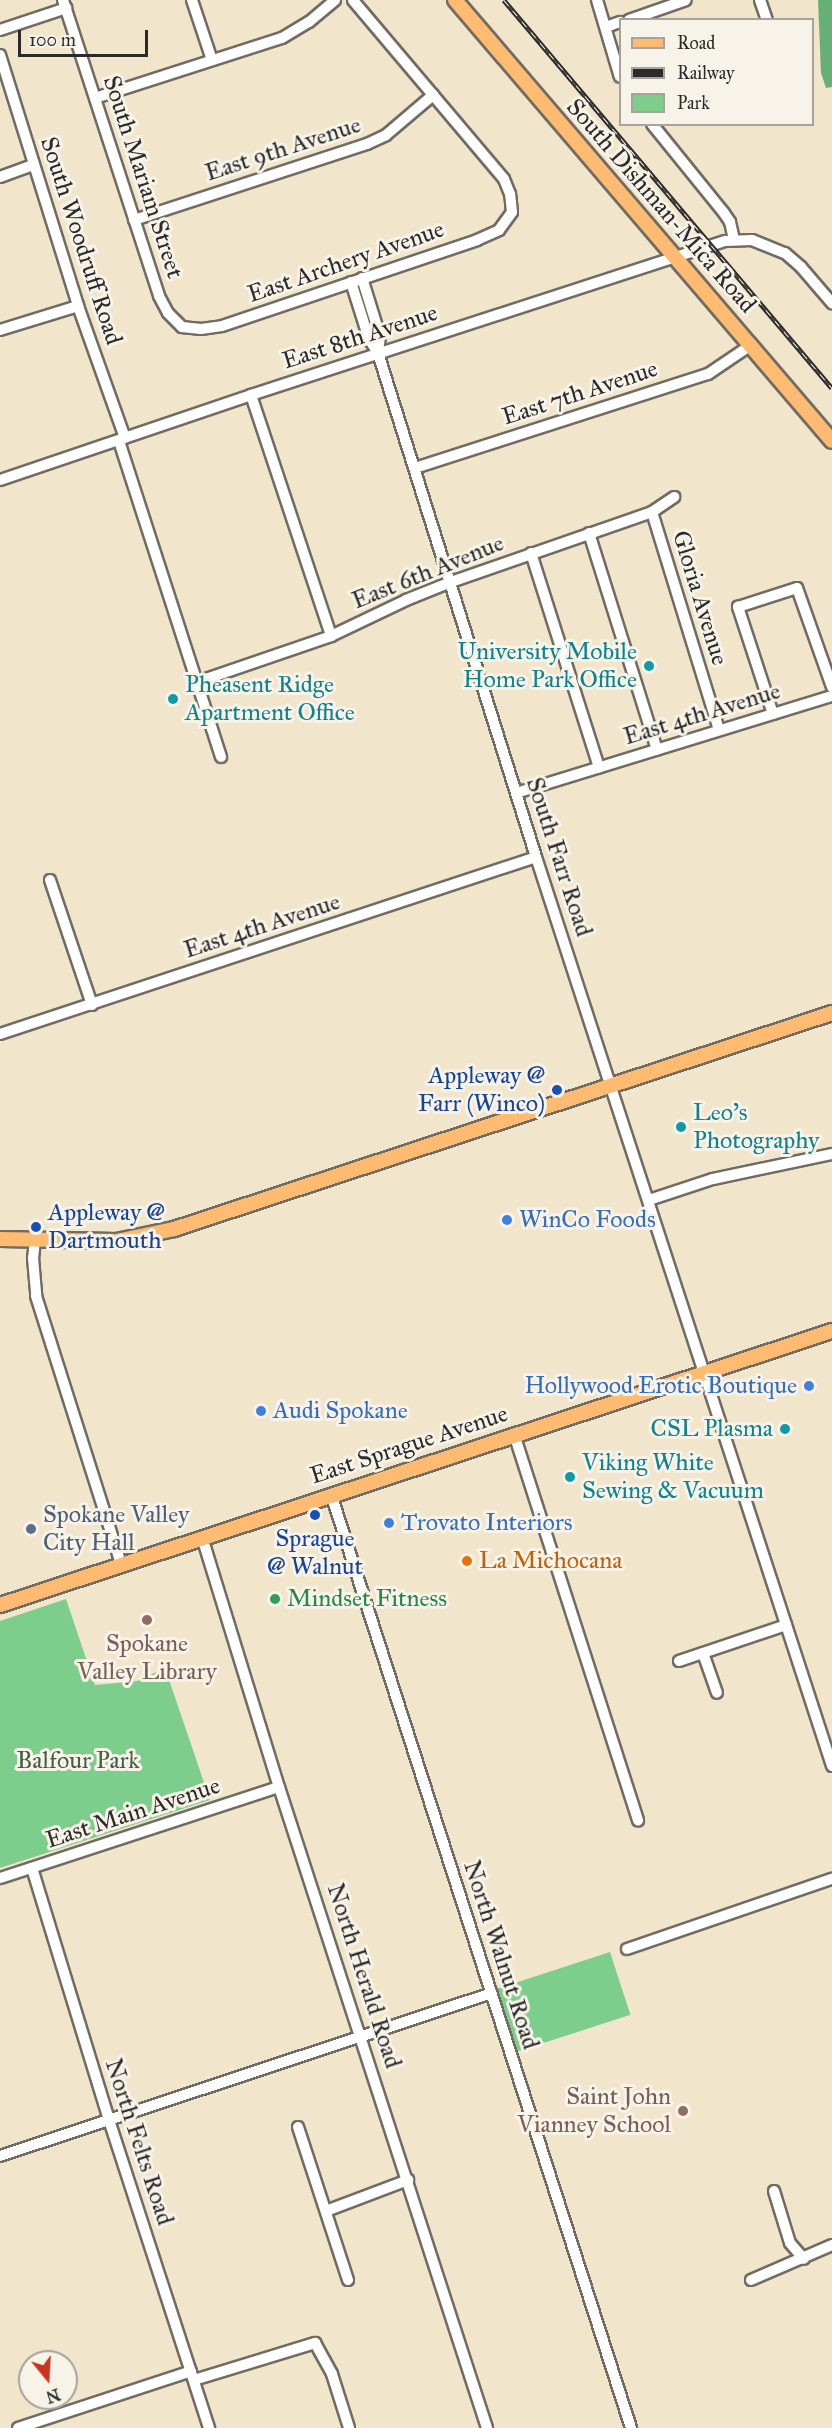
<!DOCTYPE html>
<style>
body{margin:0}
#map{position:relative;width:832px;height:2428px;overflow:hidden;background:#f1e5cb;font-family:"IM FELL Great Primer",serif}
div>[style]{position:absolute}
.green>*{inset:0;background:#7dcd8d;transform-origin:0 0}
.forest>*{inset:0;background:#66b078}
.roads{filter:drop-shadow(2px 0 #706c63) drop-shadow(-2px 0 #706c63) drop-shadow(0 2px #706c63) drop-shadow(0 -2px #706c63)}
.minor>*{height:10px;margin:-5px;padding:0 5px;transform-origin:5px;border-radius:5px;background:#fff}
.major>*{height:14px;margin:-7px;padding:0 7px;transform-origin:7px;border-radius:7px;background:#febb71}
.rail>*{height:4.5px;margin-top:-2.25px;transform-origin:0;background:repeating-linear-gradient(90deg,#f7f3e8 0 7px,#2b2b2b 0 14px);box-sizing:border-box;border-block:2px solid #2b2b2b}
.dots>*{width:16px;height:16px;translate:-50% -50%;box-sizing:border-box;border:3px solid #f7f3e8;border-radius:50%}
span{translate:-50% -50%;white-space:nowrap;text-align:center;line-height:1.15;-webkit-text-stroke:6px #f7f3e8;paint-order:stroke}
.street-label{font-size:24px;color:#2b2b2b}
.culture-label{font-size:24px;color:#0d838f}
.right{translate:-100% -50%;text-align:right}
.left{translate:0 -50%;text-align:left}
.transit-label{font-size:24px;color:#164399}
.shop-label{font-size:24px;color:#366cbe}
.service-label{font-size:24px;color:#4e5e75}
.food-label{font-size:24px;color:#c56008}
.leisure-label{font-size:24px;color:#27864d}
.education-label{font-size:24px;color:#785e54}
.park-label{font-size:24px;color:#445c48}
.legend{position:absolute;left:619px;top:18px;width:195px;height:108px;box-sizing:border-box;background:#f7f3e8;border:2px solid #a5a39c;margin:0;padding:8px 10px;list-style:none;font-size:18px;color:#2b2b2b}
.legend li{display:flex;align-items:center;gap:12px;height:30px}
.legend b{width:30px;border:2px solid #a5a39c}
.north{position:absolute;left:18px;top:2350px;width:60px;height:60px;box-sizing:border-box;background:#f7f3e8;border:2px solid #a5a39c;border-radius:50%;rotate:162deg;font-size:16px;font-weight:700;line-height:24px;text-align:center;color:#2b2b2b}
.north::after{content:'';display:block;margin:auto;width:21px;height:27px;background:#c8321e;clip-path:polygon(50% 0,100% 100%,50% 72%,0 100%)}
.scale{position:absolute;left:18px;top:30px;width:130px;height:27px;box-sizing:border-box;border:3px solid #2b2b2b;border-top:0;padding-left:8px;font-size:18px;line-height:21px;white-space:nowrap;color:#2b2b2b;-webkit-text-stroke:4px #f7f3e8;paint-order:stroke}
</style>
<div id="map">
<div class="green">
<div style="clip-path:polygon(66px 1599px,95px 1685px,137px 1681px,165px 1668px,210px 1800px,0 1868px,0 1621px)"></div>
<div style="left:610px;top:1952px;width:66px;height:120px;rotate:72deg"></div>
</div>
<div class="forest">
<div style="clip-path:polygon(818px 0,832px 0,832px 87px,826px 88px,821px 73px)"></div>
</div>
<div class="roads">
<div class="minor">
<div style="left:63px;top:0;width:311px;rotate:72deg"></div>
<div style="left:159px;top:296px;width:19px;rotate:62deg"></div>
<div style="left:168px;top:313px;width:20px;rotate:45deg"></div>
<div style="left:182px;top:327px;width:19px;rotate:6deg"></div>
<div style="left:201px;top:329px;width:21px;rotate:-8deg"></div>
<div style="left:222px;top:326px;width:269px;rotate:-18.6deg"></div>
<div style="left:477px;top:240px;width:24px;rotate:-24deg"></div>
<div style="left:499px;top:230px;width:22px;rotate:-54deg"></div>
<div style="left:512px;top:212px;width:18px;rotate:-96deg"></div>
<div style="left:510px;top:194px;width:16px;rotate:-112deg"></div>
<div style="left:504px;top:179px;width:234px;rotate:-130.2deg"></div>
<div style="left:192px;top:0;width:63px;rotate:71.6deg"></div>
<div style="left:597px;top:0;width:80px;rotate:73.4deg"></div>
<div style="left:760px;top:0;width:21px;rotate:71deg"></div>
<div style="left:629px;top:20px;width:60px;rotate:-19.3deg"></div>
<div style="left:606px;top:27px;width:15px;rotate:-20deg"></div>
<div style="left:0;top:30px;width:70px;rotate:-18.4deg"></div>
<div style="left:0;top:55px;width:263px;rotate:72.7deg"></div>
<div style="left:78px;top:306px;width:140px;rotate:70.4deg"></div>
<div style="left:95px;top:98px;width:196px;rotate:-17.8deg"></div>
<div style="left:282px;top:38px;width:31px;rotate:-31deg"></div>
<div style="left:309px;top:22px;width:34px;rotate:-40deg"></div>
<div style="left:652px;top:124px;width:114px;rotate:51deg"></div>
<div style="left:724px;top:213px;width:11px;rotate:56deg"></div>
<div style="left:730px;top:222px;width:17px;rotate:77deg"></div>
<div style="left:0;top:177px;width:35px;rotate:-20deg"></div>
<div style="left:134px;top:220px;width:245px;rotate:-18.1deg"></div>
<div style="left:367px;top:144px;width:21px;rotate:-25deg"></div>
<div style="left:386px;top:135px;width:62px;rotate:-40.4deg"></div>
<div style="left:362px;top:278px;width:61px;rotate:72.8deg"></div>
<div style="left:380px;top:336px;width:17px;rotate:97deg"></div>
<div style="left:351px;top:282px;width:60px;rotate:72.5deg"></div>
<div style="left:369px;top:339px;width:17px;rotate:57deg"></div>
<div style="left:378px;top:353px;width:528px;rotate:72.59deg"></div>
<div style="left:536px;top:857px;width:956px;rotate:71.96deg"></div>
<div style="left:0;top:330px;width:82px;rotate:-17.1deg"></div>
<div style="left:251px;top:395px;width:254px;rotate:71.6deg"></div>
<div style="left:119px;top:441px;width:332px;rotate:72.1deg"></div>
<div style="left:415px;top:468px;width:308px;rotate:-17.8deg"></div>
<div style="left:708px;top:374px;width:52px;rotate:-34deg"></div>
<div style="left:0;top:480px;width:265px;rotate:-18.7deg"></div>
<div style="left:251px;top:395px;width:499px;rotate:-18deg"></div>
<div style="left:726px;top:241px;width:26px;rotate:-2deg"></div>
<div style="left:752px;top:240px;width:35px;rotate:22deg"></div>
<div style="left:785px;top:253px;width:21px;rotate:41deg"></div>
<div style="left:801px;top:267px;width:48px;rotate:49.3deg"></div>
<div style="left:652px;top:512px;width:228px;rotate:72.9deg"></div>
<div style="left:589px;top:533px;width:227px;rotate:72.6deg"></div>
<div style="left:531px;top:553px;width:225px;rotate:72.4deg"></div>
<div style="left:197px;top:682px;width:142px;rotate:-18.9deg"></div>
<div style="left:331px;top:636px;width:83px;rotate:-25.6deg"></div>
<div style="left:406px;top:600px;width:48px;rotate:-21.8deg"></div>
<div style="left:451px;top:582px;width:213px;rotate:-19.2deg"></div>
<div style="left:652px;top:512px;width:27px;rotate:-34deg"></div>
<div style="left:773px;top:714px;width:113px;rotate:-108.1deg"></div>
<div style="left:738px;top:607px;width:62px;rotate:-17.9deg"></div>
<div style="left:797px;top:588px;width:105px;rotate:70.5deg"></div>
<div style="left:516px;top:793px;width:331px;rotate:-17.1deg"></div>
<div style="left:50px;top:880px;width:132px;rotate:71.4deg"></div>
<div style="left:0;top:1034px;width:564px;rotate:-18.27deg"></div>
<div style="left:649px;top:1200px;width:67px;rotate:-18.2deg"></div>
<div style="left:713px;top:1179px;width:122px;rotate:-11.9deg"></div>
<div style="left:35px;top:1240px;width:18px;rotate:96deg"></div>
<div style="left:33px;top:1258px;width:38px;rotate:85deg"></div>
<div style="left:36px;top:1296px;width:281px;rotate:72.4deg"></div>
<div style="left:514px;top:1434px;width:406px;rotate:72.2deg"></div>
<div style="left:331px;top:1494px;width:981px;rotate:72.19deg"></div>
<div style="left:202px;top:1537px;width:262px;rotate:72.9deg"></div>
<div style="left:279px;top:1787px;width:674px;rotate:72.02deg"></div>
<div style="left:703px;top:1653px;width:42px;rotate:70.7deg"></div>
<div style="left:679px;top:1661px;width:113px;rotate:-18.6deg"></div>
<div style="left:32px;top:1868px;width:264px;rotate:73deg"></div>
<div style="left:109px;top:2120px;width:324px;rotate:72deg"></div>
<div style="left:0;top:1878px;width:293px;rotate:-18.1deg"></div>
<div style="left:627px;top:1949px;width:217px;rotate:-18.9deg"></div>
<div style="left:298px;top:2127px;width:161px;rotate:71.9deg"></div>
<div style="left:0;top:2156px;width:518px;rotate:-18.33deg"></div>
<div style="left:774px;top:2191px;width:54px;rotate:72.9deg"></div>
<div style="left:790px;top:2243px;width:21px;rotate:49deg"></div>
<div style="left:326px;top:2211px;width:88px;rotate:-20.7deg"></div>
<div style="left:751px;top:2280px;width:88px;rotate:-23.4deg"></div>
<div style="left:194px;top:2380px;width:127px;rotate:-17deg"></div>
<div style="left:315px;top:2343px;width:35px;rotate:61deg"></div>
<div style="left:332px;top:2374px;width:57px;rotate:72.5deg"></div>
<div style="left:18px;top:2428px;width:182px;rotate:-18.2deg"></div>
</div>
<div class="major">
<div style="left:455px;top:0;width:580px;rotate:49.47deg"></div>
<div style="left:0;top:1239px;width:117px;rotate:1deg"></div>
<div style="left:117px;top:1241px;width:58px;rotate:-11.9deg"></div>
<div style="left:174px;top:1229px;width:693px;rotate:-18.17deg"></div>
<div style="left:0;top:1605px;width:876px;rotate:-18.23deg"></div>
</div>
</div>
<div class="rail">
<div style="left:504px;top:0;width:508px;rotate:49.79deg"></div>
</div>
<div class="dots">
<div style="left:649px;top:666px;background:#0f9aa8"></div>
<div style="left:173px;top:699px;background:#0f9aa8"></div>
<div style="left:557px;top:1090px;background:#1a4fb4"></div>
<div style="left:681px;top:1127px;background:#0f9aa8"></div>
<div style="left:507px;top:1220px;background:#3f7fe0"></div>
<div style="left:36px;top:1227px;background:#1a4fb4"></div>
<div style="left:809px;top:1386px;background:#3f7fe0"></div>
<div style="left:261px;top:1411px;background:#3f7fe0"></div>
<div style="left:785px;top:1429px;background:#0f9aa8"></div>
<div style="left:570px;top:1477px;background:#0f9aa8"></div>
<div style="left:315px;top:1515px;background:#1a4fb4"></div>
<div style="left:389px;top:1523px;background:#3f7fe0"></div>
<div style="left:31px;top:1529px;background:#5c6f8a"></div>
<div style="left:467px;top:1561px;background:#e8710a"></div>
<div style="left:275px;top:1599px;background:#2e9e5b"></div>
<div style="left:147px;top:1620px;background:#8d6e63"></div>
<div style="left:683px;top:2111px;background:#8d6e63"></div>
</div>
<div class="street-label">
<span style="left:283px;top:149px;rotate:-18deg">East 9th Avenue</span>
<span style="left:143px;top:177px;rotate:72deg">South Mariam Street</span>
<span style="left:661px;top:206px;rotate:49deg">South Dishman-Mica Road</span>
<span style="left:81px;top:241px;rotate:72deg">South Woodruff Road</span>
<span style="left:346px;top:262px;rotate:-19deg">East Archery Avenue</span>
<span style="left:360px;top:337px;rotate:-18deg">East 8th Avenue</span>
<span style="left:580px;top:393px;rotate:-18deg">East 7th Avenue</span>
<span style="left:428px;top:572px;rotate:-22deg">East 6th Avenue</span>
<span style="left:700px;top:598px;rotate:73deg">Gloria Avenue</span>
<span style="left:702px;top:714px;rotate:-17deg">East 4th Avenue</span>
<span style="left:559px;top:857px;rotate:72deg">South Farr Road</span>
<span style="left:262px;top:926px;rotate:-18deg">East 4th Avenue</span>
<span style="left:409px;top:1445px;rotate:-18deg">East Sprague Avenue</span>
<span style="left:133px;top:1813px;rotate:-18deg">East Main Avenue</span>
<span style="left:501px;top:1955px;rotate:72deg">North Walnut Road</span>
<span style="left:364px;top:1976px;rotate:72deg">North Herald Road</span>
<span style="left:139px;top:2142px;rotate:72deg">North Felts Road</span>
</div>
<div class="culture-label">
<span class="right" style="left:637px;top:666px">University Mobile<br>Home Park Office</span>
<span class="left" style="left:185px;top:699px">Pheasent Ridge<br>Apartment Office</span>
<span class="left" style="left:693px;top:1127px">Leo's<br>Photography</span>
<span class="right" style="left:773px;top:1429px">CSL Plasma</span>
<span class="left" style="left:582px;top:1477px">Viking White<br>Sewing &amp; Vacuum</span>
</div>
<div class="transit-label">
<span class="right" style="left:545px;top:1090px">Appleway @<br>Farr (Winco)</span>
<span class="left" style="left:48px;top:1227px">Appleway @<br>Dartmouth</span>
<span style="left:315px;top:1553px">Sprague<br>@ Walnut</span>
</div>
<div class="shop-label">
<span class="left" style="left:519px;top:1220px">WinCo Foods</span>
<span class="right" style="left:797px;top:1386px">Hollywood Erotic Boutique</span>
<span class="left" style="left:273px;top:1411px">Audi Spokane</span>
<span class="left" style="left:401px;top:1523px">Trovato Interiors</span>
</div>
<div class="service-label">
<span class="left" style="left:43px;top:1529px">Spokane Valley<br>City Hall</span>
</div>
<div class="food-label">
<span class="left" style="left:479px;top:1561px">La Michocana</span>
</div>
<div class="leisure-label">
<span class="left" style="left:287px;top:1599px">Mindset Fitness</span>
</div>
<div class="education-label">
<span style="left:147px;top:1658px">Spokane<br>Valley Library</span>
<span class="right" style="left:671px;top:2111px">Saint John<br>Vianney School</span>
</div>
<div class="park-label">
<span style="left:78px;top:1761px">Balfour Park</span>
</div>
<ul class="legend">
<li><b style="height:8px;background:#febb71"></b>Road</li>
<li><b style="height:8px;background:#2b2b2b"></b>Railway</li>
<li><b style="height:16px;background:#7dcd8d"></b>Park</li>
</ul>
<div class="north">N</div>
<div class="scale">100 m</div>
</div>
